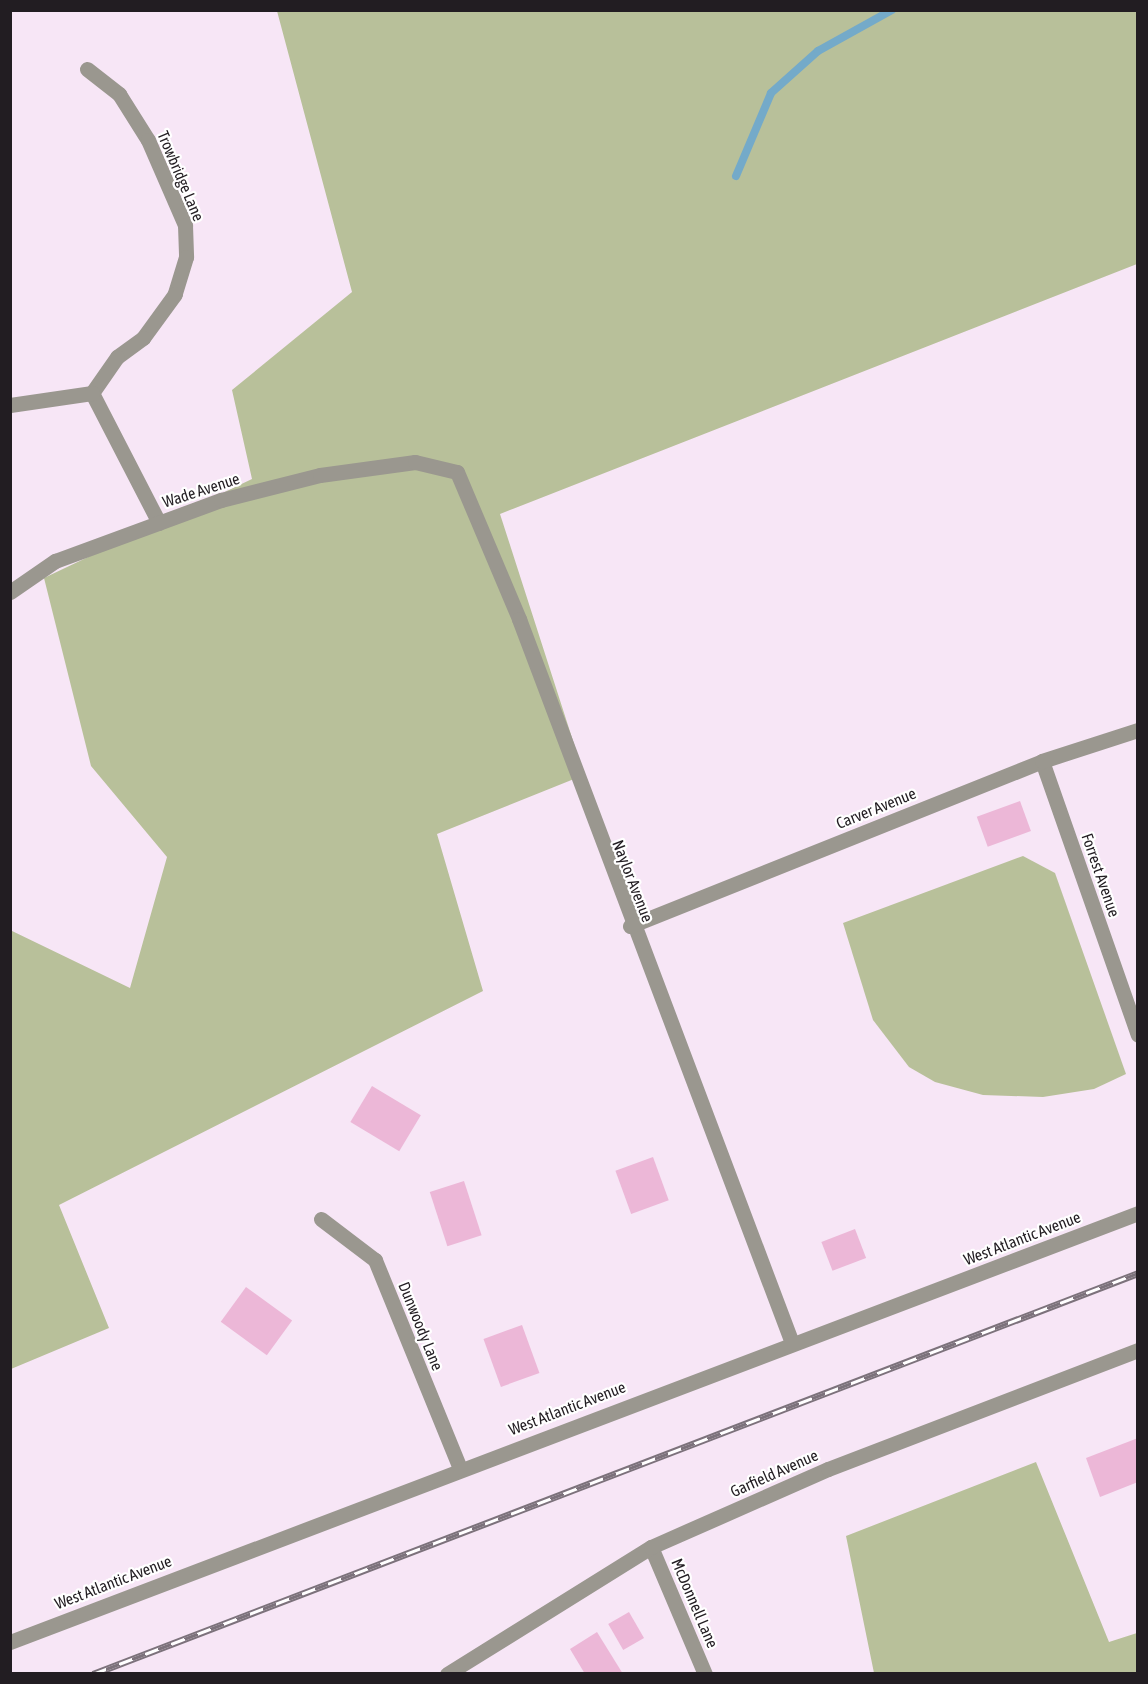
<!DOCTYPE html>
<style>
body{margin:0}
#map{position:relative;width:1148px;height:1684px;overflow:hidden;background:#f7e6f6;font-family:"Asap Condensed",sans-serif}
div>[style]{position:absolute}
.green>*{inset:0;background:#b8c09a}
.stream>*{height:8px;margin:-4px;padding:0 4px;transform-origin:4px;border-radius:4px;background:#74aac9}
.building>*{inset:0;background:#ecb7d7;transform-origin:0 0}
.minor>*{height:15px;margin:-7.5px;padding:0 7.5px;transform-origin:7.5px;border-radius:7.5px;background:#9a978f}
.tertiary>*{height:15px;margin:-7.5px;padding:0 7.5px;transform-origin:7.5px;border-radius:7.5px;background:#9a978f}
.rail>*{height:7px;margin-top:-3.5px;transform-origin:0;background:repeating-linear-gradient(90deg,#fff 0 14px,#7c727b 0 28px);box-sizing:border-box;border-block:2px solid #7c727b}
span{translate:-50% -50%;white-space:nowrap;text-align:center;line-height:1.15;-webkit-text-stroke:4.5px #fff;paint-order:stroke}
.street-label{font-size:16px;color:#221d22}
.frame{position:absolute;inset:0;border:12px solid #221d22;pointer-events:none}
</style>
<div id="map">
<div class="green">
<div style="clip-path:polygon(277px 11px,1137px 11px,1137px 264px,500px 514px,584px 775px,437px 834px,483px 991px,59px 1205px,109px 1328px,11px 1369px,10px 930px,130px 988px,167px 857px,91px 766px,44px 578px,252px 479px,232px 390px,352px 292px)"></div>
<div style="clip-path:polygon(1023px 856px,1055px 873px,1126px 1074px,1094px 1089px,1043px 1097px,983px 1095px,935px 1082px,909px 1067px,873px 1020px,843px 923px)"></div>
<div style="clip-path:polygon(1036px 1462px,1109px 1642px,1137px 1633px,1137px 1673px,874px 1673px,846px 1536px)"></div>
</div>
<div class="stream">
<div style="left:736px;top:176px;width:90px;rotate:-67.1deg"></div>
<div style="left:771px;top:93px;width:63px;rotate:-41.8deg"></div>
<div style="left:818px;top:51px;width:85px;rotate:-29deg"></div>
</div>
<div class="building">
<div style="left:1020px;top:801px;width:32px;height:46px;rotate:70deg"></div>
<div style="left:372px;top:1086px;width:57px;height:42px;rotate:31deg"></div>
<div style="left:653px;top:1157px;width:46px;height:40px;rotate:70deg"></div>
<div style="left:464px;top:1181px;width:57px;height:36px;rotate:72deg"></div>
<div style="left:855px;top:1229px;width:31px;height:36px;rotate:69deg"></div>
<div style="left:246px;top:1287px;width:57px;height:43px;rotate:36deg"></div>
<div style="left:522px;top:1325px;width:51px;height:41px;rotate:70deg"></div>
<div style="clip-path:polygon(1138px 1438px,1138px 1482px,1100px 1497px,1086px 1458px)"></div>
<div style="left:629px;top:1612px;width:30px;height:24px;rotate:60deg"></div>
<div style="clip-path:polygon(597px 1632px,623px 1674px,585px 1674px,570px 1649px)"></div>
</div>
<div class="minor">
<div style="left:87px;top:69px;width:41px;rotate:38deg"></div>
<div style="left:119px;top:94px;width:54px;rotate:57.8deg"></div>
<div style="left:148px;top:140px;width:93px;rotate:66.5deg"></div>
<div style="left:185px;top:225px;width:32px;rotate:88deg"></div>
<div style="left:186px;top:257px;width:39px;rotate:107deg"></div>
<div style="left:175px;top:294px;width:54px;rotate:126deg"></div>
<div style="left:143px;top:338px;width:32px;rotate:144deg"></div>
<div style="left:117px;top:357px;width:44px;rotate:124.8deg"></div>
<div style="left:92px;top:393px;width:146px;rotate:62.7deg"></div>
<div style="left:10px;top:405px;width:83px;rotate:-8.3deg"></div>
<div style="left:10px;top:592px;width:55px;rotate:-34.6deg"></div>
<div style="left:55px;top:561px;width:177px;rotate:-20.2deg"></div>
<div style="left:221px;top:500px;width:102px;rotate:-14.2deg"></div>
<div style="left:320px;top:475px;width:96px;rotate:-7.8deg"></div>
<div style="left:415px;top:462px;width:43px;rotate:13.4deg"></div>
<div style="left:457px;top:472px;width:160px;rotate:67.1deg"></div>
<div style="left:519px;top:619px;width:774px;rotate:69.34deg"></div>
<div style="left:1042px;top:761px;width:290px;rotate:70.7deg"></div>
<div style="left:630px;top:926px;width:444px;rotate:-21.8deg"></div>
<div style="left:1042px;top:761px;width:101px;rotate:-17.9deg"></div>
<div style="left:321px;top:1219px;width:68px;rotate:37.2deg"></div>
<div style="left:375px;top:1260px;width:225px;rotate:67.8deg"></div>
<div style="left:651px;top:1547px;width:138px;rotate:67deg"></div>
</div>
<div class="tertiary">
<div style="left:10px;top:1642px;width:1207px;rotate:-20.82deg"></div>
<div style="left:447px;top:1674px;width:240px;rotate:-31.9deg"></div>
<div style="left:651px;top:1547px;width:193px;rotate:-23.8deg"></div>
<div style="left:828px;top:1469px;width:332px;rotate:-21deg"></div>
</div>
<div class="rail">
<div style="left:93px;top:1674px;width:1119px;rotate:-20.99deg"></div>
</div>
<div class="street-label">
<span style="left:181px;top:176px;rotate:67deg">Trowbridge Lane</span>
<span style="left:201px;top:490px;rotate:-18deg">Wade Avenue</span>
<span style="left:876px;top:808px;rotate:-22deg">Carver Avenue</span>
<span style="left:1101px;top:875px;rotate:71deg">Forrest Avenue</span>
<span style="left:633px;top:881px;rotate:69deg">Naylor Avenue</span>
<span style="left:1022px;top:1238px;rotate:-21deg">West Atlantic Avenue</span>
<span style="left:421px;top:1326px;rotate:68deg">Dunwoody Lane</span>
<span style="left:567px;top:1408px;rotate:-21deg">West Atlantic Avenue</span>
<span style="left:774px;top:1473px;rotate:-24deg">Garfield Avenue</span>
<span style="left:113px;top:1582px;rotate:-21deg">West Atlantic Avenue</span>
<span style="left:695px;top:1603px;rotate:67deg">McDonnell Lane</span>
</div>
<div class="frame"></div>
</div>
